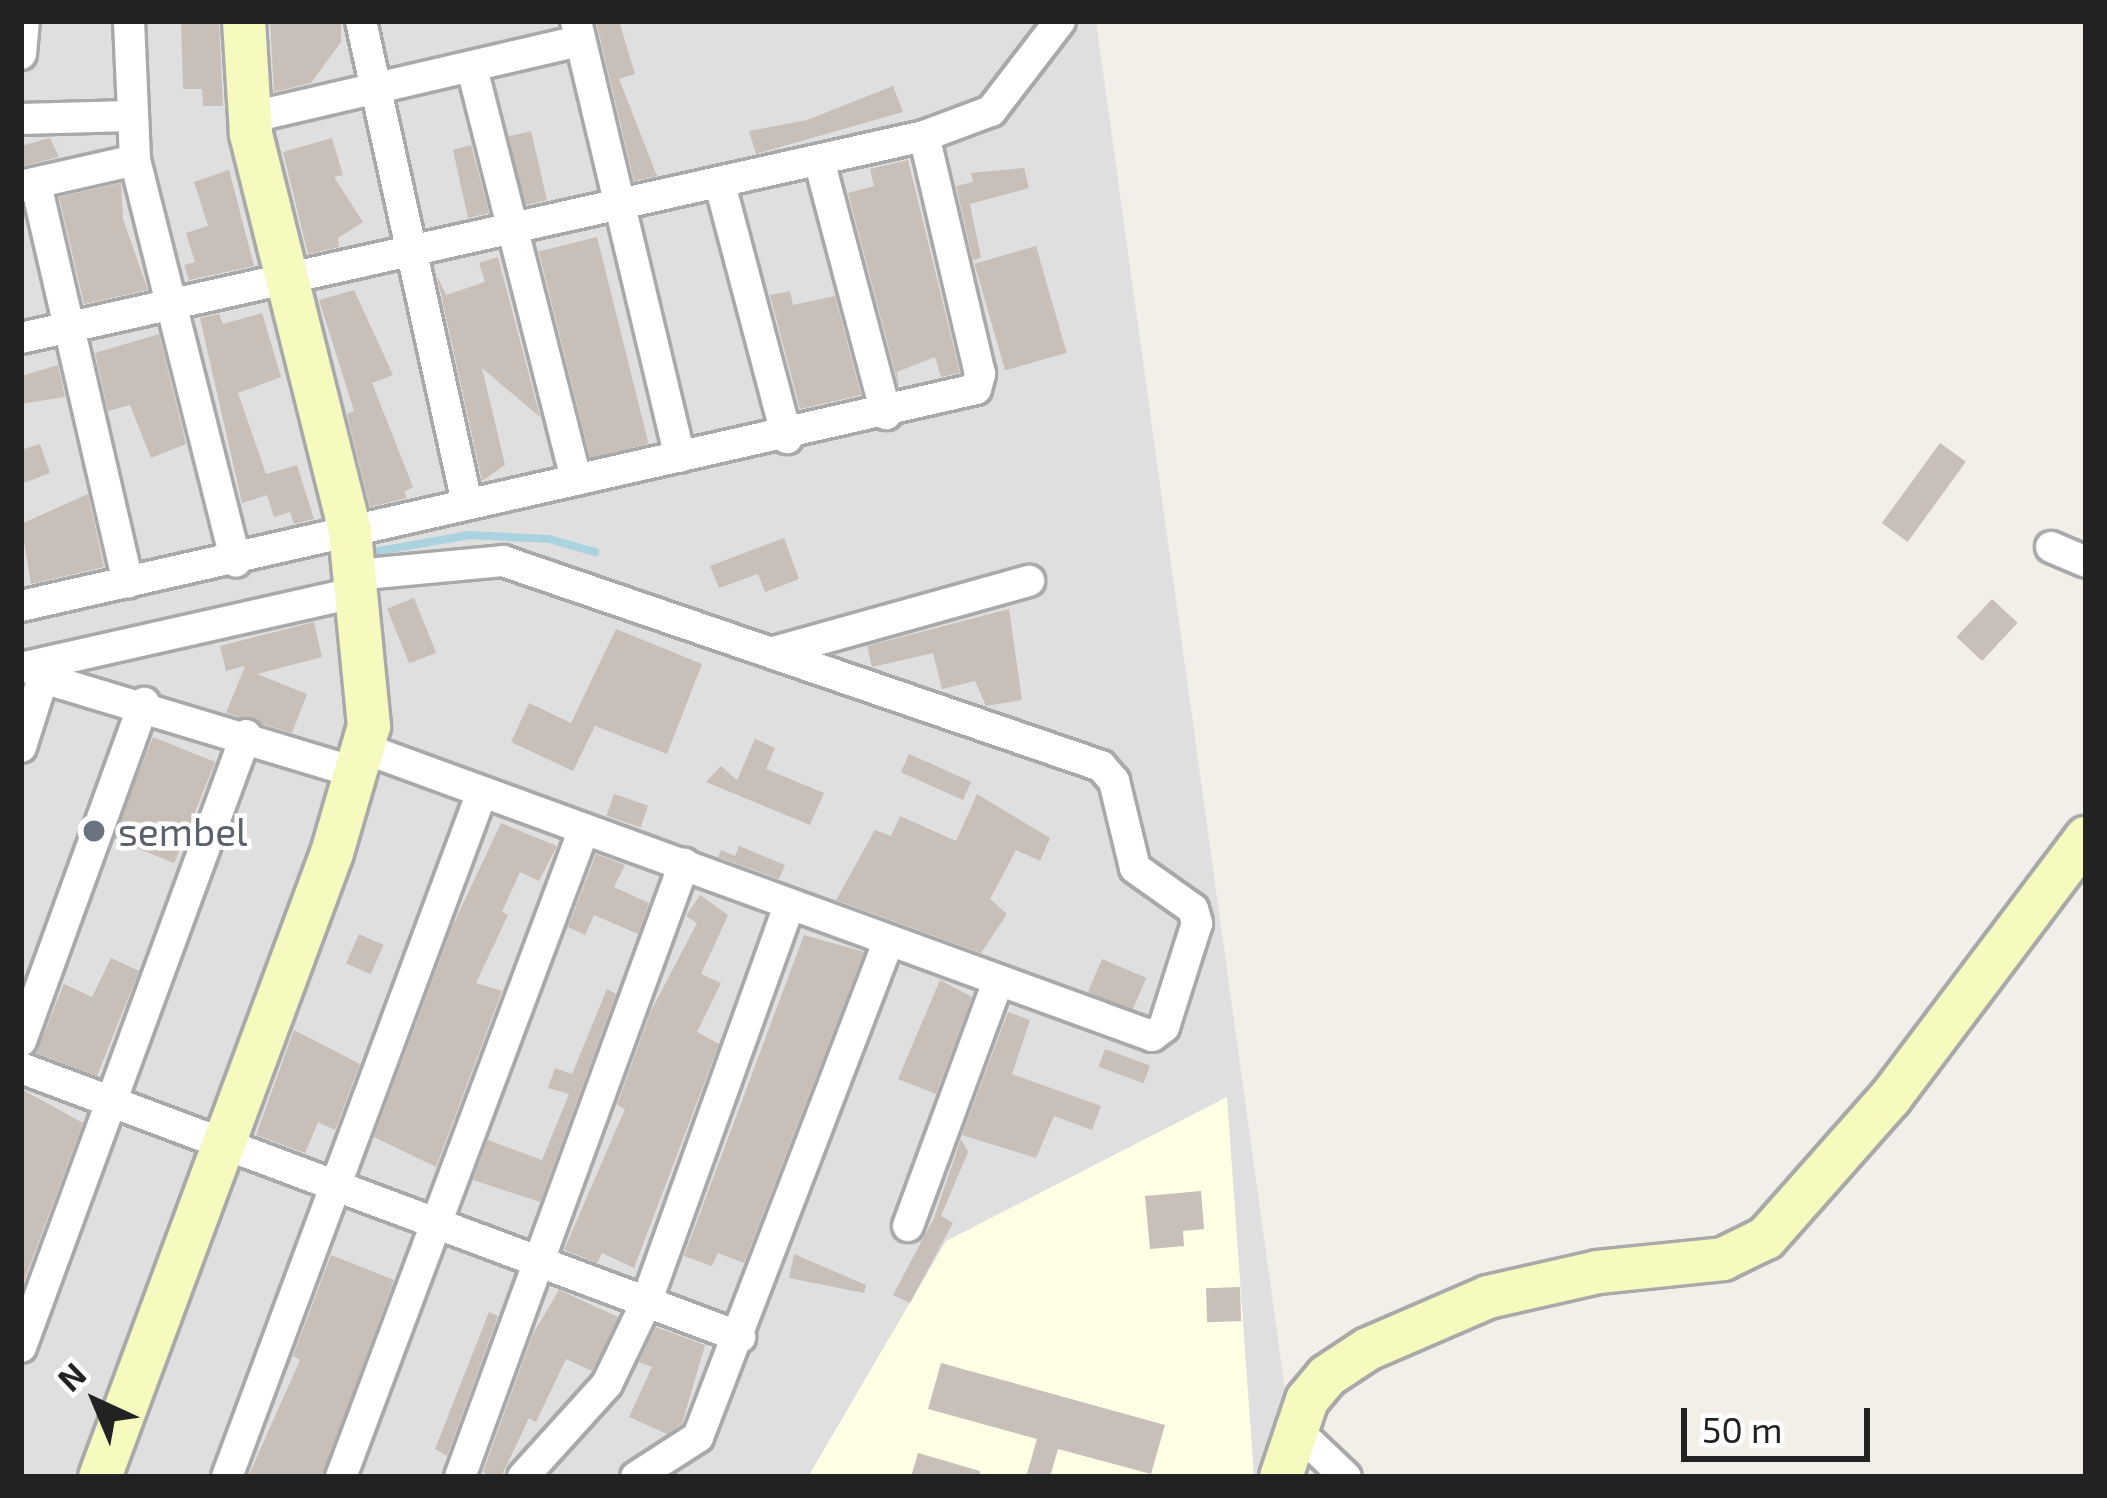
<!DOCTYPE html>
<style>
body{margin:0}
#map{position:relative;width:2107px;height:1498px;overflow:hidden;background:#f2efe9;font-family:"Exo 2",sans-serif}
div>[style]{position:absolute}
.residential>*{inset:0;background:#e0dfdf}
.education>*{inset:0;background:#ffffe5}
.stream>*{height:8px;margin:-4px;padding:0 4px;transform-origin:4px;border-radius:4px;background:#aad3df}
.building>*{inset:0;background:#c7bfb8;transform-origin:0 0}
.roads{filter:drop-shadow(3px 0 #a9a9a9) drop-shadow(-3px 0 #a9a9a9) drop-shadow(0 3px #a9a9a9) drop-shadow(0 -3px #a9a9a9)}
.street>*{height:30px;margin:-15px;padding:0 15px;transform-origin:15px;border-radius:15px;background:#fff}
.secondary>*{height:42px;margin:-21px;padding:0 21px;transform-origin:21px;border-radius:21px;background:#f7fabf}
.dots>*{width:33px;height:33px;translate:-50% -50%;box-sizing:border-box;border:6px solid #fff;border-radius:50%}
span{translate:-50% -50%;white-space:nowrap;text-align:center;line-height:1.15;-webkit-text-stroke:9px #fff;paint-order:stroke}
.worship-label{font-size:39px;color:#5b616d}
.left{translate:0 -50%;text-align:left}
.frame{position:absolute;inset:0;border:24px solid #222;pointer-events:none}
.north{position:absolute;left:36px;top:1342px;width:120px;height:120px;-webkit-text-stroke:9px #fff;paint-order:stroke;rotate:316deg;font-size:33px;font-weight:700;line-height:48px;text-align:center;color:#222}
.north::after{content:'';display:block;margin:auto;width:42px;height:54px;background:#222;clip-path:polygon(50% 0,100% 100%,50% 72%,0 100%)}
.scale{position:absolute;left:1681px;top:1408px;width:189px;height:54px;box-sizing:border-box;border:6px solid #222;border-top:0;padding-left:15px;font-size:36px;line-height:42px;white-space:nowrap;color:#222;-webkit-text-stroke:9px #fff;paint-order:stroke}
</style>
<div id="map">
<div class="residential">
<div style="clip-path:polygon(21px 21px,1096px 21px,1297px 1477px,21px 1477px)"></div>
</div>
<div class="education">
<div style="clip-path:polygon(1227px 1097px,1254px 1477px,808px 1477px,946px 1241px)"></div>
</div>
<div class="stream">
<div style="left:368px;top:553px;width:103px;rotate:-10.1deg"></div>
<div style="left:469px;top:535px;width:80px;rotate:2.9deg"></div>
<div style="left:549px;top:539px;width:48px;rotate:15.8deg"></div>
</div>
<div class="building">
<div style="clip-path:polygon(181px 21px,219px 21px,223px 106px,203px 106px,202px 89px,183px 89px)"></div>
<div style="clip-path:polygon(270px 21px,341px 21px,341px 42px,311px 83px,274px 92px)"></div>
<div style="clip-path:polygon(596px 21px,619px 21px,635px 74px,619px 79px,657px 176px,634px 181px)"></div>
<div style="clip-path:polygon(893px 86px,903px 112px,756px 154px,749px 131px,807px 120px)"></div>
<div style="left:531px;top:131px;width:71px;height:23px;rotate:77deg"></div>
<div style="clip-path:polygon(50px 138px,59px 157px,23px 166px,21px 146px)"></div>
<div style="clip-path:polygon(332px 138px,343px 175px,334px 177px,363px 222px,338px 238px,339px 247px,308px 254px,283px 152px)"></div>
<div style="clip-path:polygon(471px 145px,489px 213px,468px 218px,453px 150px)"></div>
<div style="clip-path:polygon(908px 160px,960px 373px,941px 377px,935px 357px,897px 372px,899px 387px,848px 193px,874px 186px,870px 169px)"></div>
<div style="clip-path:polygon(1024px 168px,1029px 188px,970px 204px,981px 258px,973px 260px,956px 186px,973px 182px,971px 173px)"></div>
<div style="clip-path:polygon(229px 170px,254px 266px,189px 280px,184px 265px,195px 262px,186px 233px,208px 226px,194px 182px)"></div>
<div style="clip-path:polygon(121px 183px,123px 219px,148px 290px,84px 304px,59px 197px)"></div>
<div style="left:597px;top:237px;width:213px;height:60px;rotate:76deg"></div>
<div style="left:1036px;top:246px;width:111px;height:64px;rotate:74deg"></div>
<div style="clip-path:polygon(498px 257px,540px 417px,482px 368px,505px 465px,482px 481px,437px 276px,446px 295px,485px 282px,479px 263px)"></div>
<div style="clip-path:polygon(354px 290px,393px 375px,372px 383px,413px 487px,404px 492px,407px 498px,370px 507px,347px 414px,354px 411px,319px 300px)"></div>
<div style="clip-path:polygon(790px 291px,793px 305px,835px 296px,861px 395px,800px 409px,770px 295px)"></div>
<div style="clip-path:polygon(262px 313px,281px 377px,238px 393px,266px 474px,297px 465px,314px 519px,294px 524px,290px 512px,274px 517px,267px 495px,242px 503px,200px 318px,219px 314px,223px 324px)"></div>
<div style="clip-path:polygon(159px 334px,186px 444px,151px 458px,130px 405px,108px 411px,95px 353px)"></div>
<div style="clip-path:polygon(58px 365px,65px 397px,21px 404px,21px 376px)"></div>
<div style="left:1940px;top:443px;width:32px;height:99px;rotate:36deg"></div>
<div style="clip-path:polygon(40px 444px,50px 473px,21px 484px,21px 450px)"></div>
<div style="clip-path:polygon(88px 494px,104px 567px,31px 584px,21px 524px)"></div>
<div style="clip-path:polygon(784px 538px,799px 579px,765px 592px,758px 574px,719px 588px,710px 566px)"></div>
<div style="left:414px;top:598px;width:59px;height:29px;rotate:68deg"></div>
<div style="left:1992px;top:599px;width:35px;height:52px;rotate:43deg"></div>
<div style="clip-path:polygon(1009px 609px,1022px 700px,986px 706px,975px 681px,942px 689px,933px 653px,872px 667px,867px 646px)"></div>
<div style="clip-path:polygon(314px 622px,322px 657px,257px 674px,307px 694px,292px 733px,226px 713px,245px 666px,226px 671px,220px 646px)"></div>
<div style="clip-path:polygon(616px 629px,702px 664px,667px 754px,595px 726px,573px 771px,511px 742px,529px 703px,571px 723px)"></div>
<div style="left:153px;top:737px;width:67px;height:109px;rotate:22deg"></div>
<div style="clip-path:polygon(755px 739px,775px 748px,766px 769px,824px 793px,810px 825px,706px 782px,721px 766px,737px 780px)"></div>
<div style="left:909px;top:754px;width:68px;height:20px;rotate:24deg"></div>
<div style="left:614px;top:794px;width:36px;height:23px;rotate:19deg"></div>
<div style="clip-path:polygon(977px 794px,1050px 838px,1040px 861px,1016px 850px,990px 899px,1007px 914px,981px 953px,836px 900px,875px 830px,891px 836px,900px 816px,956px 841px)"></div>
<div style="clip-path:polygon(501px 823px,557px 846px,539px 881px,520px 872px,502px 912px,508px 915px,476px 983px,502px 991px,436px 1167px,374px 1137px,453px 925px)"></div>
<div style="clip-path:polygon(739px 846px,785px 865px,779px 879px,718px 857px,721px 850px,735px 856px)"></div>
<div style="clip-path:polygon(596px 854px,625px 865px,614px 887px,649px 903px,638px 934px,594px 915px,585px 935px,568px 927px)"></div>
<div style="clip-path:polygon(700px 895px,728px 915px,701px 974px,721px 983px,697px 1032px,719px 1044px,634px 1268px,602px 1253px,597px 1263px,564px 1250px,625px 1109px,617px 1105px,651px 1011px,697px 923px,686px 916px)"></div>
<div style="left:359px;top:934px;width:27px;height:32px;rotate:24deg"></div>
<div style="clip-path:polygon(804px 935px,864px 952px,744px 1263px,718px 1253px,712px 1266px,684px 1256px)"></div>
<div style="clip-path:polygon(111px 958px,139px 971px,97px 1076px,36px 1053px,64px 984px,92px 997px)"></div>
<div style="left:1102px;top:959px;width:48px;height:36px;rotate:23deg"></div>
<div style="clip-path:polygon(940px 980px,972px 997px,936px 1094px,898px 1079px)"></div>
<div style="clip-path:polygon(607px 989px,616px 994px,540px 1202px,473px 1180px,488px 1140px,542px 1160px,569px 1094px,548px 1088px,555px 1068px,572px 1074px)"></div>
<div style="clip-path:polygon(1008px 1012px,1030px 1020px,1012px 1074px,1101px 1106px,1092px 1130px,1054px 1116px,1036px 1158px,962px 1135px)"></div>
<div style="clip-path:polygon(294px 1030px,360px 1064px,335px 1130px,318px 1122px,305px 1153px,256px 1135px)"></div>
<div style="left:1105px;top:1049px;width:48px;height:19px;rotate:20deg"></div>
<div style="clip-path:polygon(23px 1090px,83px 1123px,21px 1289px,21px 1094px)"></div>
<div style="clip-path:polygon(961px 1139px,968px 1152px,941px 1216px,953px 1223px,910px 1303px,893px 1295px,934px 1218px)"></div>
<div style="clip-path:polygon(1201px 1191px,1204px 1229px,1183px 1231px,1184px 1246px,1150px 1249px,1145px 1196px)"></div>
<div style="clip-path:polygon(794px 1254px,866px 1285px,864px 1293px,789px 1278px)"></div>
<div style="clip-path:polygon(331px 1255px,394px 1280px,322px 1477px,248px 1477px,300px 1360px,293px 1356px)"></div>
<div style="left:1240px;top:1287px;width:34px;height:34px;rotate:88deg"></div>
<div style="clip-path:polygon(559px 1290px,618px 1317px,592px 1371px,566px 1359px,536px 1422px,529px 1418px,501px 1477px,493px 1477px,483px 1472px,533px 1334px)"></div>
<div style="clip-path:polygon(489px 1312px,498px 1316px,447px 1456px,435px 1449px)"></div>
<div style="clip-path:polygon(656px 1327px,705px 1345px,682px 1424px,667px 1434px,629px 1417px,652px 1367px,639px 1362px)"></div>
<div style="clip-path:polygon(941px 1363px,1165px 1425px,1151px 1474px,1058px 1449px,1050px 1477px,1026px 1477px,1037px 1439px,928px 1409px)"></div>
<div style="clip-path:polygon(918px 1453px,980px 1471px,980px 1477px,911px 1477px)"></div>
</div>
<div class="roads">
<div class="street">
<div style="left:129px;top:21px;width:139px;rotate:87.5deg"></div>
<div style="left:135px;top:160px;width:414px;rotate:75.9deg"></div>
<div style="left:361px;top:21px;width:495px;rotate:77.6deg"></div>
<div style="left:576px;top:21px;width:448px;rotate:76.6deg"></div>
<div style="left:21px;top:54px;width:33px;rotate:-85deg"></div>
<div style="left:472px;top:68px;width:425px;rotate:75.8deg"></div>
<div style="left:248px;top:118px;width:341px;rotate:-13.1deg"></div>
<div style="left:21px;top:119px;width:109px;rotate:-1.6deg"></div>
<div style="left:819px;top:160px;width:263px;rotate:75.2deg"></div>
<div style="left:36px;top:184px;width:409px;rotate:77deg"></div>
<div style="left:720px;top:184px;width:263px;rotate:75.2deg"></div>
<div style="left:21px;top:186px;width:117px;rotate:-12.8deg"></div>
<div style="left:21px;top:338px;width:925px;rotate:-12.61deg"></div>
<div style="left:924px;top:136px;width:72px;rotate:-20.5deg"></div>
<div style="left:991px;top:111px;width:113px;rotate:-52.5deg"></div>
<div style="left:2051px;top:547px;width:38px;rotate:23deg"></div>
<div style="left:355px;top:575px;width:149px;rotate:-5.4deg"></div>
<div style="left:503px;top:561px;width:632px;rotate:18.92deg"></div>
<div style="left:1101px;top:766px;width:20px;rotate:49deg"></div>
<div style="left:1114px;top:781px;width:89px;rotate:76.4deg"></div>
<div style="left:1135px;top:868px;width:71px;rotate:35.3deg"></div>
<div style="left:1193px;top:909px;width:15px;rotate:74deg"></div>
<div style="left:1197px;top:923px;width:109px;rotate:107.6deg"></div>
<div style="left:1164px;top:1027px;width:15px;rotate:143deg"></div>
<div style="left:1152px;top:1036px;width:840px;rotate:-159.95deg"></div>
<div style="left:21px;top:606px;width:979px;rotate:-12.8deg"></div>
<div style="left:976px;top:389px;width:16px;rotate:-75deg"></div>
<div style="left:980px;top:374px;width:244px;rotate:-103.2deg"></div>
<div style="left:774px;top:652px;width:265px;rotate:-15.6deg"></div>
<div style="left:21px;top:668px;width:345px;rotate:-12.7deg"></div>
<div style="left:46px;top:679px;width:326px;rotate:16.8deg"></div>
<div style="left:21px;top:747px;width:89px;rotate:-72.4deg"></div>
<div style="left:21px;top:1041px;width:360px;rotate:-70deg"></div>
<div style="left:21px;top:1068px;width:768px;rotate:20.51deg"></div>
<div style="left:908px;top:1226px;width:260px;rotate:-69.8deg"></div>
<div style="left:21px;top:1347px;width:652px;rotate:-69.81deg"></div>
<div style="left:1292px;top:1426px;width:74px;rotate:43.4deg"></div>
<div style="left:227px;top:1477px;width:731px;rotate:-69.58deg"></div>
<div style="left:341px;top:1477px;width:692px;rotate:-69.44deg"></div>
<div style="left:460px;top:1477px;width:653px;rotate:-69.93deg"></div>
<div style="left:523px;top:1477px;width:125px;rotate:-47.9deg"></div>
<div style="left:607px;top:1384px;width:90px;rotate:-64.3deg"></div>
<div style="left:646px;top:1303px;width:424px;rotate:-70.2deg"></div>
<div style="left:636px;top:1477px;width:74px;rotate:-32.8deg"></div>
<div style="left:698px;top:1437px;width:532px;rotate:-68.98deg"></div>
</div>
<div class="secondary">
<div style="left:100px;top:1477px;width:666px;rotate:-69.61deg"></div>
<div style="left:332px;top:853px;width:132px;rotate:-73.8deg"></div>
<div style="left:369px;top:726px;width:196px;rotate:-95.6deg"></div>
<div style="left:350px;top:531px;width:410px;rotate:-104deg"></div>
<div style="left:251px;top:133px;width:112px;rotate:-93.6deg"></div>
<div style="left:1281px;top:1477px;width:81px;rotate:-71.3deg"></div>
<div style="left:1307px;top:1400px;width:31px;rotate:-50deg"></div>
<div style="left:1327px;top:1376px;width:49px;rotate:-33.4deg"></div>
<div style="left:1368px;top:1349px;width:131px;rotate:-23.4deg"></div>
<div style="left:1488px;top:1297px;width:113px;rotate:-12.8deg"></div>
<div style="left:1598px;top:1272px;width:126px;rotate:-5.9deg"></div>
<div style="left:1723px;top:1259px;width:48px;rotate:-26deg"></div>
<div style="left:1766px;top:1238px;width:187px;rotate:-48.5deg"></div>
<div style="left:1890px;top:1098px;width:326px;rotate:-53deg"></div>
</div>
</div>
<div class="dots">
<div style="left:94px;top:831px;background:#6b7280"></div>
</div>
<div class="worship-label">
<span class="left" style="left:118px;top:831px">sembel</span>
</div>
<div class="frame"></div>
<div class="north">N</div>
<div class="scale">50 m</div>
</div>
